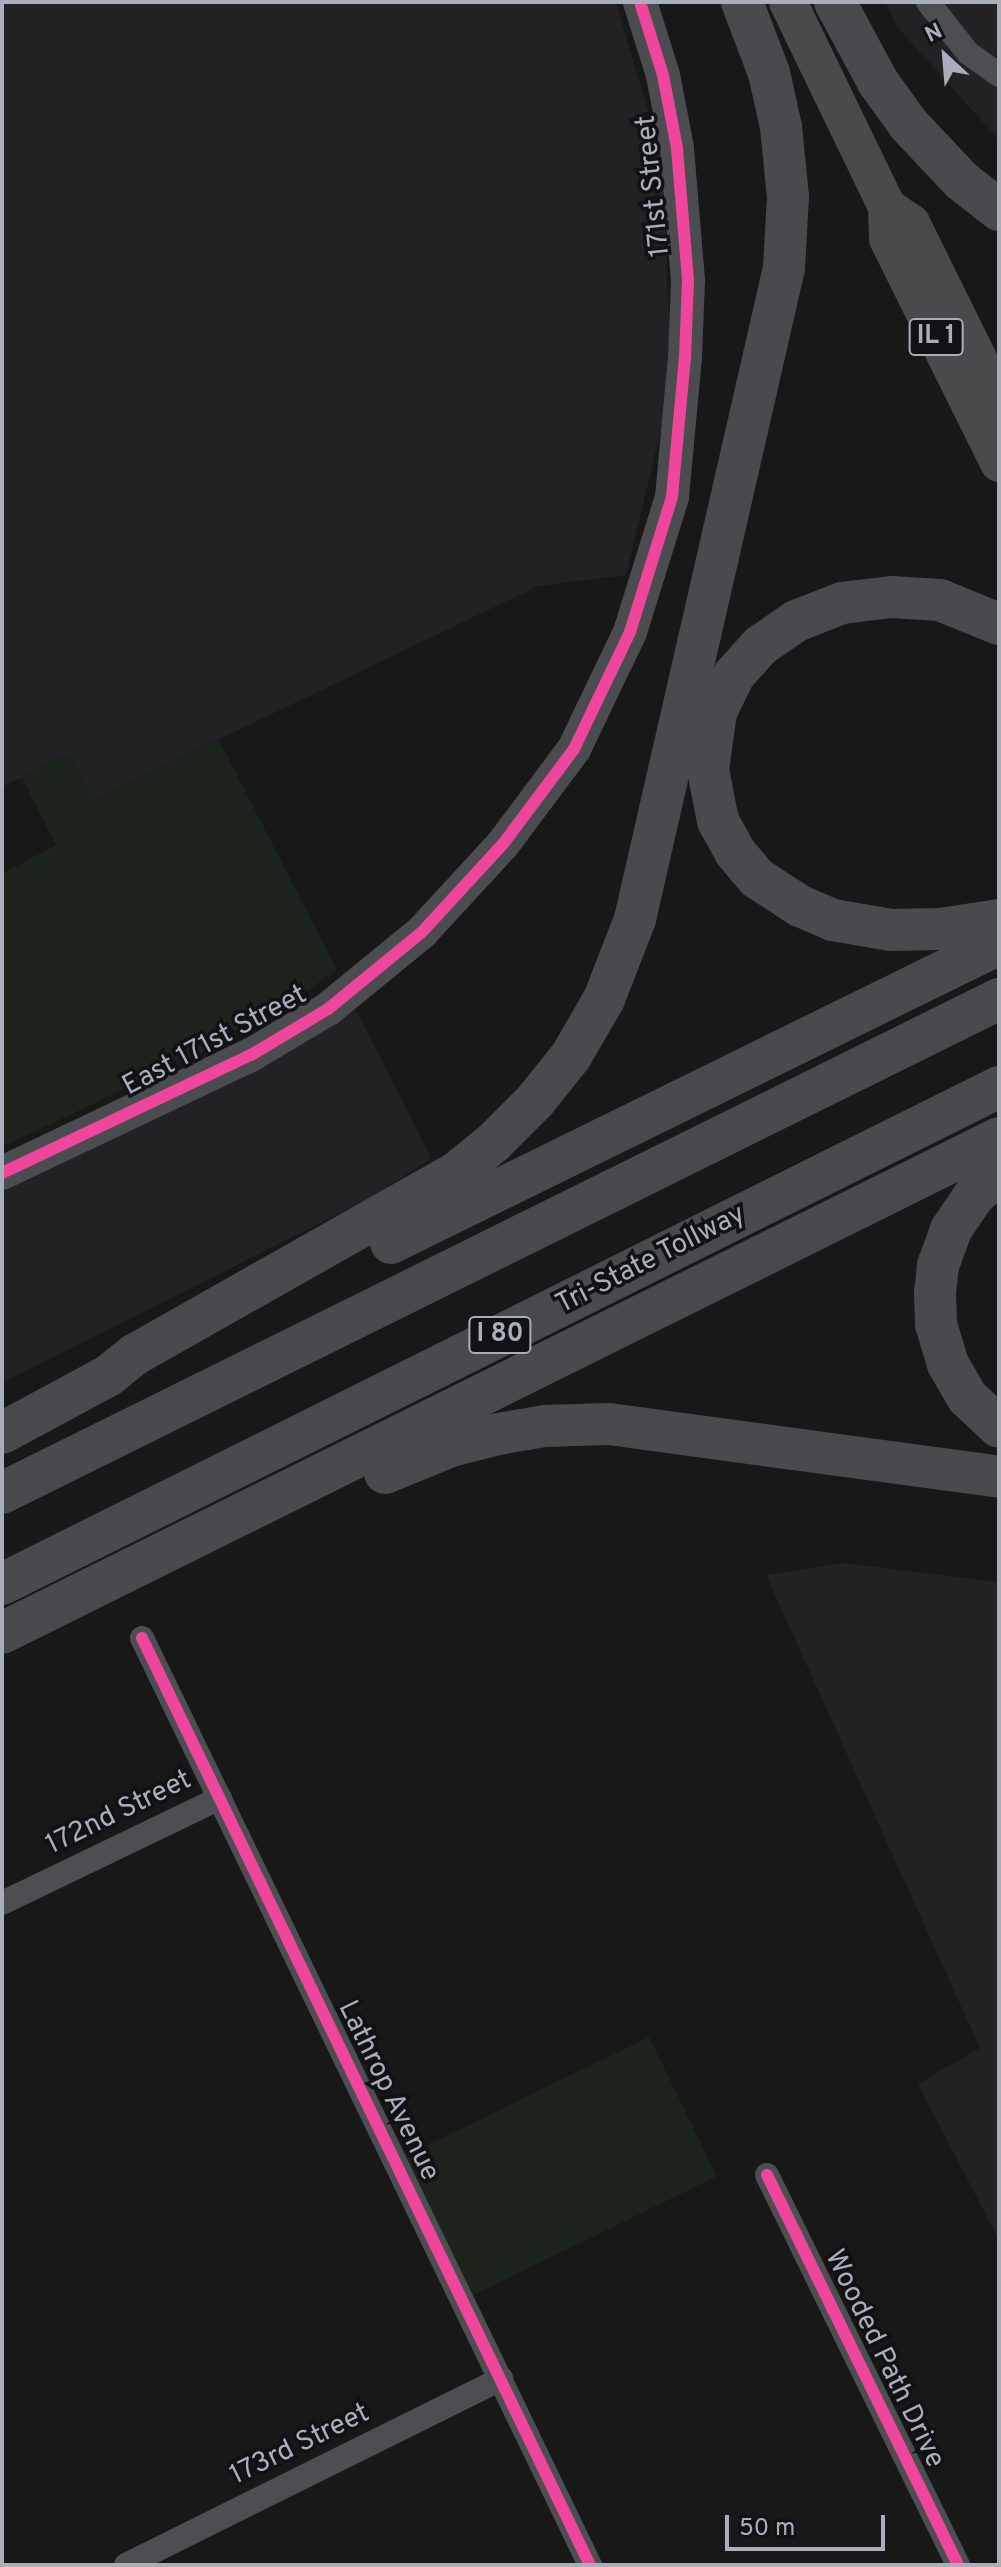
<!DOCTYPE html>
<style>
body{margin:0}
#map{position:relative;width:1001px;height:2567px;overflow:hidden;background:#181819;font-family:Overpass,sans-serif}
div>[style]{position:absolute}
.built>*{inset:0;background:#222225}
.green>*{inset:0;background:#1c231d;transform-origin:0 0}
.street>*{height:24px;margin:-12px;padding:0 12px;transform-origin:12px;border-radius:12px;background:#4c4e52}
.secondary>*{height:34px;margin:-17px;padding:0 17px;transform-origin:17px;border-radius:17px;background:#4a4c50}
.primary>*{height:38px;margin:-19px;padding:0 19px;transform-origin:19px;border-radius:19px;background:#4a4a4d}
.highway>*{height:42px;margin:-21px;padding:0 21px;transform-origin:21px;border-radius:21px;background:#494a4e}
.cycleway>*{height:12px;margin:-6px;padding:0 6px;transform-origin:6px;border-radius:6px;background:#ed469a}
span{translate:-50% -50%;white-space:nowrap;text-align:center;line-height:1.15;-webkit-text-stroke:7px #121215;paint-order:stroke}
.shield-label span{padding:2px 6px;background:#121215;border:2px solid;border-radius:6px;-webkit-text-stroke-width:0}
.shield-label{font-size:26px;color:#a8afbb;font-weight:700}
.street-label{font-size:28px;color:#a8afbb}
.frame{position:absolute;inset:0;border:4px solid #a8afbb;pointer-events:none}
.north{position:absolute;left:905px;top:16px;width:80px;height:80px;-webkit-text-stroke:6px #121215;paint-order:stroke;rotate:334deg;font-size:22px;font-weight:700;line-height:32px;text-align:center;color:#a8afbb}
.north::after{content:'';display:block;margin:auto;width:28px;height:36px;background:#a8afbb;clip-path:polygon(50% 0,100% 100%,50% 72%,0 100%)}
.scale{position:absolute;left:725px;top:2515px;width:160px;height:36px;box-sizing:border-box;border:4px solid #a8afbb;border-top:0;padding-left:10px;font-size:24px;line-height:28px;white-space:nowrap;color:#a8afbb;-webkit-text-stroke:6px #121215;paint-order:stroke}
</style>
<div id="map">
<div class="built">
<div style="clip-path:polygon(2px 2px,616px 2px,662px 158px,672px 384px,626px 575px,538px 586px,93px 800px,70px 754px,2px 787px)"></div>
<div style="clip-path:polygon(885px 2px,999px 2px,999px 140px,898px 28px)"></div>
<div style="clip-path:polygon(353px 1004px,431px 1158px,378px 1194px,2px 1383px,2px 1191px,141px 1125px)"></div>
<div style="clip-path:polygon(842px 1563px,999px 1582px,999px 2240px,918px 2084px,980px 2048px,766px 1575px)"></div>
</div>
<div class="green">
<div style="clip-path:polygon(219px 740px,337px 970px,273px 1014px,205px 1051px,2px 1147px,2px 874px,56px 845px,22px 778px,70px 754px,94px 800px)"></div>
<div style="left:649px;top:2037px;width:155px;height:271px;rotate:64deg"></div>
</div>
<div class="street">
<div style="left:928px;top:2px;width:65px;rotate:51.9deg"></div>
<div style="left:968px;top:53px;width:38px;rotate:35deg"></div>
<div style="left:142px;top:1638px;width:1030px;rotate:64.21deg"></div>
<div style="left:2px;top:1903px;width:242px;rotate:-25.7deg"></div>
<div style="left:767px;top:2175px;width:434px;rotate:63.9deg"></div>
<div style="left:126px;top:2565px;width:419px;rotate:-26.4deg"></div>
</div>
<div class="secondary">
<div style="left:2px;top:1173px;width:276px;rotate:-25.4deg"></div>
<div style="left:251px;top:1055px;width:90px;rotate:-30.9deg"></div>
<div style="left:328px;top:1009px;width:122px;rotate:-39.3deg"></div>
<div style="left:422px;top:932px;width:120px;rotate:-47.4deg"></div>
<div style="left:503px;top:844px;width:119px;rotate:-53.2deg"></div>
<div style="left:574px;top:749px;width:130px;rotate:-64.4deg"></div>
<div style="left:630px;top:632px;width:141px;rotate:-72.7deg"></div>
<div style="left:672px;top:497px;width:140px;rotate:-84.7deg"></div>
<div style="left:685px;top:358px;width:78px;rotate:-87.8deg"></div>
<div style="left:688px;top:280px;width:132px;rotate:-94.8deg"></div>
<div style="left:677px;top:148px;width:74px;rotate:-100.9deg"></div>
<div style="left:663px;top:75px;width:77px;rotate:-107.5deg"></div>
</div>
<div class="primary">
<div style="left:788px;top:2px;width:228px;rotate:64.2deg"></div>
<div style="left:887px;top:207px;width:32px;rotate:88deg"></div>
<div style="left:888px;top:239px;width:250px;rotate:63.6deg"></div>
<div style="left:887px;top:207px;width:29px;rotate:34deg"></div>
<div style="left:911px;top:223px;width:199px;rotate:63.7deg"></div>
</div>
<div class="highway">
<div style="left:835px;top:2px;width:91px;rotate:61.7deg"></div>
<div style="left:878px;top:82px;width:53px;rotate:54.2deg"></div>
<div style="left:909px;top:125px;width:77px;rotate:46.6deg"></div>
<div style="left:962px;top:181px;width:47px;rotate:38.1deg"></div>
<div style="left:999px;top:624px;width:64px;rotate:-157.9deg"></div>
<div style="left:940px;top:600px;width:48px;rotate:-176.4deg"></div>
<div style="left:892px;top:597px;width:50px;rotate:173.2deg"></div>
<div style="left:842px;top:603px;width:49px;rotate:158.6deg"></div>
<div style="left:796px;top:621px;width:44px;rotate:145.2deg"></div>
<div style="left:760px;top:646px;width:39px;rotate:132deg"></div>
<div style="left:734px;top:675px;width:41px;rotate:115.9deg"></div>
<div style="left:716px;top:712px;width:59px;rotate:97.9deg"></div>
<div style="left:708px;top:770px;width:52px;rotate:78.9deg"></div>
<div style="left:718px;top:821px;width:35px;rotate:61deg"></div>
<div style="left:735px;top:852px;width:34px;rotate:50deg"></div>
<div style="left:757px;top:878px;width:51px;rotate:33.1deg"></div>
<div style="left:800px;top:906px;width:36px;rotate:23deg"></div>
<div style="left:833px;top:920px;width:59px;rotate:9.8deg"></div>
<div style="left:891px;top:930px;width:49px;rotate:-1.2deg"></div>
<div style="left:940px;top:929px;width:60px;rotate:-8.7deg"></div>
<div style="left:999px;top:1172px;width:36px;rotate:136deg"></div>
<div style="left:973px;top:1197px;width:40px;rotate:124deg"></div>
<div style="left:951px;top:1230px;width:37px;rotate:110deg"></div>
<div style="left:938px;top:1265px;width:28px;rotate:96deg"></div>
<div style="left:935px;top:1293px;width:31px;rotate:88deg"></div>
<div style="left:936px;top:1324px;width:42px;rotate:73.3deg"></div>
<div style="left:948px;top:1364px;width:39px;rotate:60deg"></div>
<div style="left:968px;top:1398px;width:42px;rotate:43.1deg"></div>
<div style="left:391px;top:1243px;width:678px;rotate:-26.19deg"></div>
<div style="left:2px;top:1433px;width:120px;rotate:-28.3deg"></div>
<div style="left:108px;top:1376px;width:33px;rotate:-39deg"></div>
<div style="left:134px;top:1355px;width:370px;rotate:-29.5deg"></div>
<div style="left:456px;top:1173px;width:49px;rotate:-39.2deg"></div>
<div style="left:494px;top:1142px;width:58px;rotate:-45deg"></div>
<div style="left:535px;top:1101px;width:58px;rotate:-51.3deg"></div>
<div style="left:571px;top:1056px;width:66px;rotate:-59.9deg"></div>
<div style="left:604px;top:999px;width:86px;rotate:-68.8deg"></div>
<div style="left:635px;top:919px;width:668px;rotate:-77.11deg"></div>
<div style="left:784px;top:268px;width:71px;rotate:-86.8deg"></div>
<div style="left:788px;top:197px;width:70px;rotate:-95.7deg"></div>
<div style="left:781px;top:127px;width:55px;rotate:-102.5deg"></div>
<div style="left:769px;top:73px;width:76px;rotate:-110.8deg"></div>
<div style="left:385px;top:1473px;width:71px;rotate:-22.2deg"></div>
<div style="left:451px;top:1446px;width:49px;rotate:-14.3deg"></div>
<div style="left:498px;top:1434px;width:48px;rotate:-9.7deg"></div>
<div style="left:545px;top:1426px;width:64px;rotate:-1.8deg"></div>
<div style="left:609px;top:1424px;width:394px;rotate:7.7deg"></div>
<div style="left:2px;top:1493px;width:1113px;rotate:-26.36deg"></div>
<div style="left:2px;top:1584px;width:1114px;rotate:-26.5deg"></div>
<div style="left:2px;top:1633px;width:1113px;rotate:-26.4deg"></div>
</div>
<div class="cycleway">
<div style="left:2px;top:1173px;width:276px;rotate:-25.4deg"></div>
<div style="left:251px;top:1055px;width:90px;rotate:-30.9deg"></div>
<div style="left:328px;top:1009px;width:122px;rotate:-39.3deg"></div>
<div style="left:422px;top:932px;width:120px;rotate:-47.4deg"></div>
<div style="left:503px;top:844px;width:119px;rotate:-53.2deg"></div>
<div style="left:574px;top:749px;width:130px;rotate:-64.4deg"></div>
<div style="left:630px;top:632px;width:141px;rotate:-72.7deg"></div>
<div style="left:672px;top:497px;width:140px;rotate:-84.7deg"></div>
<div style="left:685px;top:358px;width:78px;rotate:-87.8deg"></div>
<div style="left:688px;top:280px;width:132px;rotate:-94.8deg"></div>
<div style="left:677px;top:148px;width:74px;rotate:-100.9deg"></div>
<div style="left:663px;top:75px;width:77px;rotate:-107.5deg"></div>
<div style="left:142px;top:1638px;width:1030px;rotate:64.21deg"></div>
<div style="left:767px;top:2175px;width:434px;rotate:63.9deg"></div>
</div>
<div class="shield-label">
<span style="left:936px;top:337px">IL 1</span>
<span style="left:500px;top:1335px">I 80</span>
</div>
<div class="street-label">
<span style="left:654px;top:186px;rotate:-96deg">171st Street</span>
<span style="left:215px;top:1041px;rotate:-28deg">East 171st Street</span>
<span style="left:651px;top:1260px;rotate:-27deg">Tri-State Tollway</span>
<span style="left:119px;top:1813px;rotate:-26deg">172nd Street</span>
<span style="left:388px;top:2091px;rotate:64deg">Lathrop Avenue</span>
<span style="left:884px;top:2359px;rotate:64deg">Wooded Path Drive</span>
<span style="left:300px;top:2445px;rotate:-26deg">173rd Street</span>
</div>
<div class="frame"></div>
<div class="north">N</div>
<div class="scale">50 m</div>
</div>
